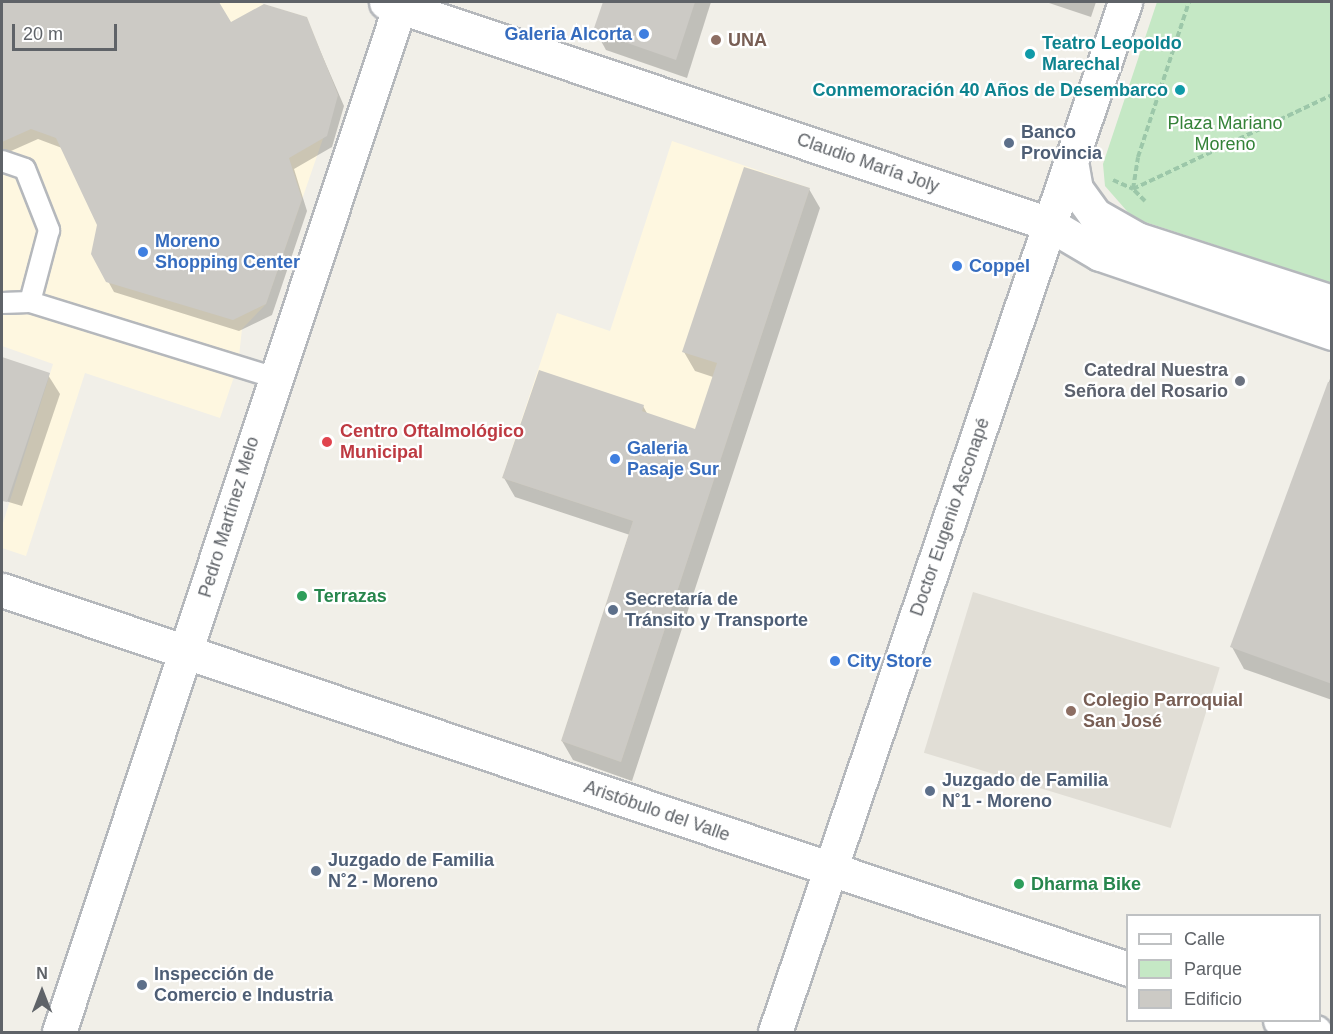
<!DOCTYPE html>
<meta charset="utf-8">
<style>
body{margin:0}
#map{position:relative;width:1333px;height:1034px;overflow:hidden;background:#f1efe8;font-family:Helvetica,sans-serif}
div>[style]{position:absolute}
.commercial>*{inset:0;background:#fef7e0}
.education>*{inset:0;background:#e1ded6;transform-origin:0 0}
.green>*{inset:0;background:#c5e8c5}
.shadow>*{inset:0;background:#0003}
.building>*{inset:0;background:#cccac5}
.path>*{height:4px;margin-top:-2px;transform-origin:0;background:repeating-linear-gradient(90deg,#9cc7a9 0 6px,transparent 0 9px)}
.roads{filter:drop-shadow(2px 0 #b5b8bc) drop-shadow(-2px 0 #b5b8bc) drop-shadow(0 2px #b5b8bc) drop-shadow(0 -2px #b5b8bc)}
.service>*{height:20px;margin:-10px;padding:0 10px;transform-origin:10px;border-radius:10px;background:#fff}
.minor>*{height:33px;margin:-16.5px;padding:0 16.5px;transform-origin:16.5px;border-radius:16.5px;background:#fff}
.tertiary>*{height:33px;margin:-16.5px;padding:0 16.5px;transform-origin:16.5px;border-radius:16.5px;background:#fff}
.dots>*{width:16px;height:16px;translate:-50% -50%;box-sizing:border-box;border:3px solid #fff;border-radius:50%}
span{translate:-50% -50%;white-space:nowrap;text-align:center;line-height:1.15;-webkit-text-stroke:4.5px #fff;paint-order:stroke}
.shop-label{font-size:18px;color:#366cbe;font-weight:700}
.right{translate:-100% -50%;text-align:right}
.left{translate:0 -50%;text-align:left}
.education-label{font-size:18px;color:#785e54;font-weight:700}
.culture-label{font-size:18px;color:#0d838f;font-weight:700}
.park-label{font-size:18px;color:#348238}
.service-label{font-size:18px;color:#4e5e75;font-weight:700}
.street-label{font-size:18px;color:#5f6368}
.worship-label{font-size:18px;color:#5b616d;font-weight:700}
.health-label{font-size:18px;color:#be3a42;font-weight:700}
.leisure-label{font-size:18px;color:#27864d;font-weight:700}
.frame{position:absolute;inset:0;border:3px solid #5f6368;pointer-events:none}
.legend{position:absolute;left:1126px;top:914px;width:195px;height:108px;box-sizing:border-box;background:#fff;border:2px solid #bfc1c3;margin:0;padding:8px 10px;list-style:none;font-size:18px;color:#5f6368}
.legend li{display:flex;align-items:center;gap:12px;height:30px}
.legend b{width:30px;border:2px solid #bfc1c3}
.north{position:absolute;left:12px;top:962px;width:60px;height:60px;-webkit-text-stroke:4px #fff;paint-order:stroke;rotate:0deg;font-size:16px;font-weight:700;line-height:24px;text-align:center;color:#5f6368}
.north::after{content:'';display:block;margin:auto;width:21px;height:27px;background:#5f6368;clip-path:polygon(50% 0,100% 100%,50% 72%,0 100%)}
.scale{position:absolute;left:12px;top:24px;width:105px;height:27px;box-sizing:border-box;border:3px solid #5f6368;border-top:0;padding-left:8px;font-size:18px;line-height:21px;white-space:nowrap;color:#5f6368;-webkit-text-stroke:4px #fff;paint-order:stroke}
</style>
<div id="map">
<div class="commercial">
<div style="clip-path:polygon(2px 2px,257px 2px,307px 17px,338px 95px,266px 304px,242px 329px,238px 365px,220px 418px,85px 373px,26px 556px,2px 548px,2px 526px,53px 364px,2px 346px)"></div>
<div style="clip-path:polygon(672px 141px,810px 188px,621px 762px,561px 741px,633px 521px,502px 478px,557px 313px,610px 331px)"></div>
</div>
<div class="education">
<div style="left:973px;top:592px;width:258px;height:168px;rotate:17deg"></div>
</div>
<div class="green">
<div style="clip-path:polygon(1157px 2px,1331px 2px,1331px 283px,1133px 218px,1105px 186px,1103px 164px)"></div>
</div>
<div class="shadow">
<div style="clip-path:polygon(2px 2px,217px 2px,230px 24px,306px 18px,344px 106px,332px 147px,294px 169px,307px 211px,272px 315px,239px 331px,114px 292px,93px 254px,99px 224px,62px 148px,38px 139px,2px 155px)"></div>
<div style="clip-path:polygon(604px 2px,711px 2px,687px 78px,606px 50px,595px 30px)"></div>
<div style="clip-path:polygon(1046px 2px,1096px 2px,1091px 17px)"></div>
<div style="clip-path:polygon(809px 189px,820px 208px,632px 781px,573px 760px,562px 741px,630px 535px,515px 497px,504px 478px,643px 406px,648px 415px,696px 431px,713px 377px,695px 371px,684px 352px)"></div>
<div style="clip-path:polygon(2px 359px,48px 375px,60px 394px,22px 506px,2px 500px)"></div>
<div style="clip-path:polygon(1331px 376px,1332px 700px,1244px 669px,1232px 647px)"></div>
</div>
<div class="building">
<div style="clip-path:polygon(2px 2px,219px 2px,231px 22px,264px 4px,307px 17px,338px 95px,327px 136px,289px 158px,302px 199px,266px 304px,233px 320px,106px 282px,91px 254px,97px 225px,56px 138px,31px 129px,2px 142px)"></div>
<div style="clip-path:polygon(603px 2px,695px 2px,676px 60px,593px 31px)"></div>
<div style="clip-path:polygon(744px 167px,810px 188px,621px 762px,561px 741px,633px 521px,502px 478px,539px 370px,644px 405px,642px 411px,695px 429px,717px 363px,682px 352px)"></div>
<div style="clip-path:polygon(2px 357px,50px 373px,7px 502px,2px 501px)"></div>
<div style="clip-path:polygon(1328px 382px,1332px 383px,1332px 684px,1230px 647px)"></div>
</div>
<div class="path">
<div style="left:1113px;top:180px;width:22px;rotate:24deg"></div>
<div style="left:1133px;top:189px;width:220px;rotate:-25.3deg"></div>
<div style="left:1145px;top:201px;width:17px;rotate:-135deg"></div>
<div style="left:1133px;top:189px;width:32px;rotate:-81deg"></div>
<div style="left:1138px;top:157px;width:163px;rotate:-71.8deg"></div>
</div>
<div class="roads">
<div class="service">
<div style="left:2px;top:161px;width:24px;rotate:19deg"></div>
<div style="left:25px;top:169px;width:66px;rotate:68.5deg"></div>
<div style="left:49px;top:230px;width:74px;rotate:104.8deg"></div>
<div style="left:2px;top:303px;width:28px;rotate:-2deg"></div>
<div style="left:30px;top:302px;width:253px;rotate:17.2deg"></div>
</div>
<div class="minor">
<div style="left:1071px;top:161px;width:28px;rotate:80deg"></div>
<div style="left:1076px;top:189px;width:32px;rotate:54deg"></div>
<div style="left:1095px;top:215px;width:48px;rotate:29.7deg"></div>
<div style="left:1137px;top:239px;width:205px;rotate:17.9deg"></div>
<div style="left:2px;top:590px;width:1188px;rotate:18.6deg"></div>
<div style="left:1280px;top:1020px;width:37px;rotate:19deg"></div>
</div>
<div class="tertiary">
<div style="left:386px;top:2px;width:699px;rotate:18.51deg"></div>
<div style="left:1049px;top:224px;width:59px;rotate:30.5deg"></div>
<div style="left:1100px;top:254px;width:245px;rotate:18.8deg"></div>
<div style="left:59px;top:1032px;width:1085px;rotate:-71.63deg"></div>
<div style="left:775px;top:1032px;width:1088px;rotate:-71.23deg"></div>
</div>
</div>
<div class="dots">
<div style="left:644px;top:34px;background:#3f7fe0"></div>
<div style="left:716px;top:40px;background:#8d6e63"></div>
<div style="left:1030px;top:54px;background:#0f9aa8"></div>
<div style="left:1180px;top:90px;background:#0f9aa8"></div>
<div style="left:1009px;top:143px;background:#5c6f8a"></div>
<div style="left:143px;top:252px;background:#3f7fe0"></div>
<div style="left:957px;top:266px;background:#3f7fe0"></div>
<div style="left:1240px;top:381px;background:#6b7280"></div>
<div style="left:327px;top:442px;background:#e0444e"></div>
<div style="left:615px;top:459px;background:#3f7fe0"></div>
<div style="left:302px;top:596px;background:#2e9e5b"></div>
<div style="left:613px;top:610px;background:#5c6f8a"></div>
<div style="left:835px;top:661px;background:#3f7fe0"></div>
<div style="left:1071px;top:711px;background:#8d6e63"></div>
<div style="left:930px;top:791px;background:#5c6f8a"></div>
<div style="left:316px;top:871px;background:#5c6f8a"></div>
<div style="left:1019px;top:884px;background:#2e9e5b"></div>
<div style="left:142px;top:985px;background:#5c6f8a"></div>
</div>
<div class="shop-label">
<span class="right" style="left:632px;top:34px">Galeria Alcorta</span>
<span class="left" style="left:155px;top:252px">Moreno<br>Shopping Center</span>
<span class="left" style="left:969px;top:266px">Coppel</span>
<span class="left" style="left:627px;top:459px">Galeria<br>Pasaje Sur</span>
<span class="left" style="left:847px;top:661px">City Store</span>
</div>
<div class="education-label">
<span class="left" style="left:728px;top:40px">UNA</span>
<span class="left" style="left:1083px;top:711px">Colegio Parroquial<br>San José</span>
</div>
<div class="culture-label">
<span class="left" style="left:1042px;top:54px">Teatro Leopoldo<br>Marechal</span>
<span class="right" style="left:1168px;top:90px">Conmemoración 40 Años de Desembarco</span>
</div>
<div class="park-label">
<span style="left:1225px;top:134px">Plaza Mariano<br>Moreno</span>
</div>
<div class="service-label">
<span class="left" style="left:1021px;top:143px">Banco<br>Provincia</span>
<span class="left" style="left:625px;top:610px">Secretaría de<br>Tránsito y Transporte</span>
<span class="left" style="left:942px;top:791px">Juzgado de Familia<br>N˚1 - Moreno</span>
<span class="left" style="left:328px;top:871px">Juzgado de Familia<br>N˚2 - Moreno</span>
<span class="left" style="left:154px;top:985px">Inspección de<br>Comercio e Industria</span>
</div>
<div class="street-label">
<span style="left:868px;top:163px;rotate:19deg">Claudio María Joly</span>
<span style="left:229px;top:517px;rotate:-73deg">Pedro Martínez Melo</span>
<span style="left:950px;top:517px;rotate:-71deg">Doctor Eugenio Asconapé</span>
<span style="left:657px;top:811px;rotate:19deg">Aristóbulo del Valle</span>
</div>
<div class="worship-label">
<span class="right" style="left:1228px;top:381px">Catedral Nuestra<br>Señora del Rosario</span>
</div>
<div class="health-label">
<span class="left" style="left:340px;top:442px">Centro Oftalmológico<br>Municipal</span>
</div>
<div class="leisure-label">
<span class="left" style="left:314px;top:596px">Terrazas</span>
<span class="left" style="left:1031px;top:884px">Dharma Bike</span>
</div>
<div class="frame"></div>
<ul class="legend">
<li><b style="height:8px;background:#fff"></b>Calle</li>
<li><b style="height:16px;background:#c5e8c5"></b>Parque</li>
<li><b style="height:16px;background:#cccac5"></b>Edificio</li>
</ul>
<div class="north">N</div>
<div class="scale">20 m</div>
</div>
